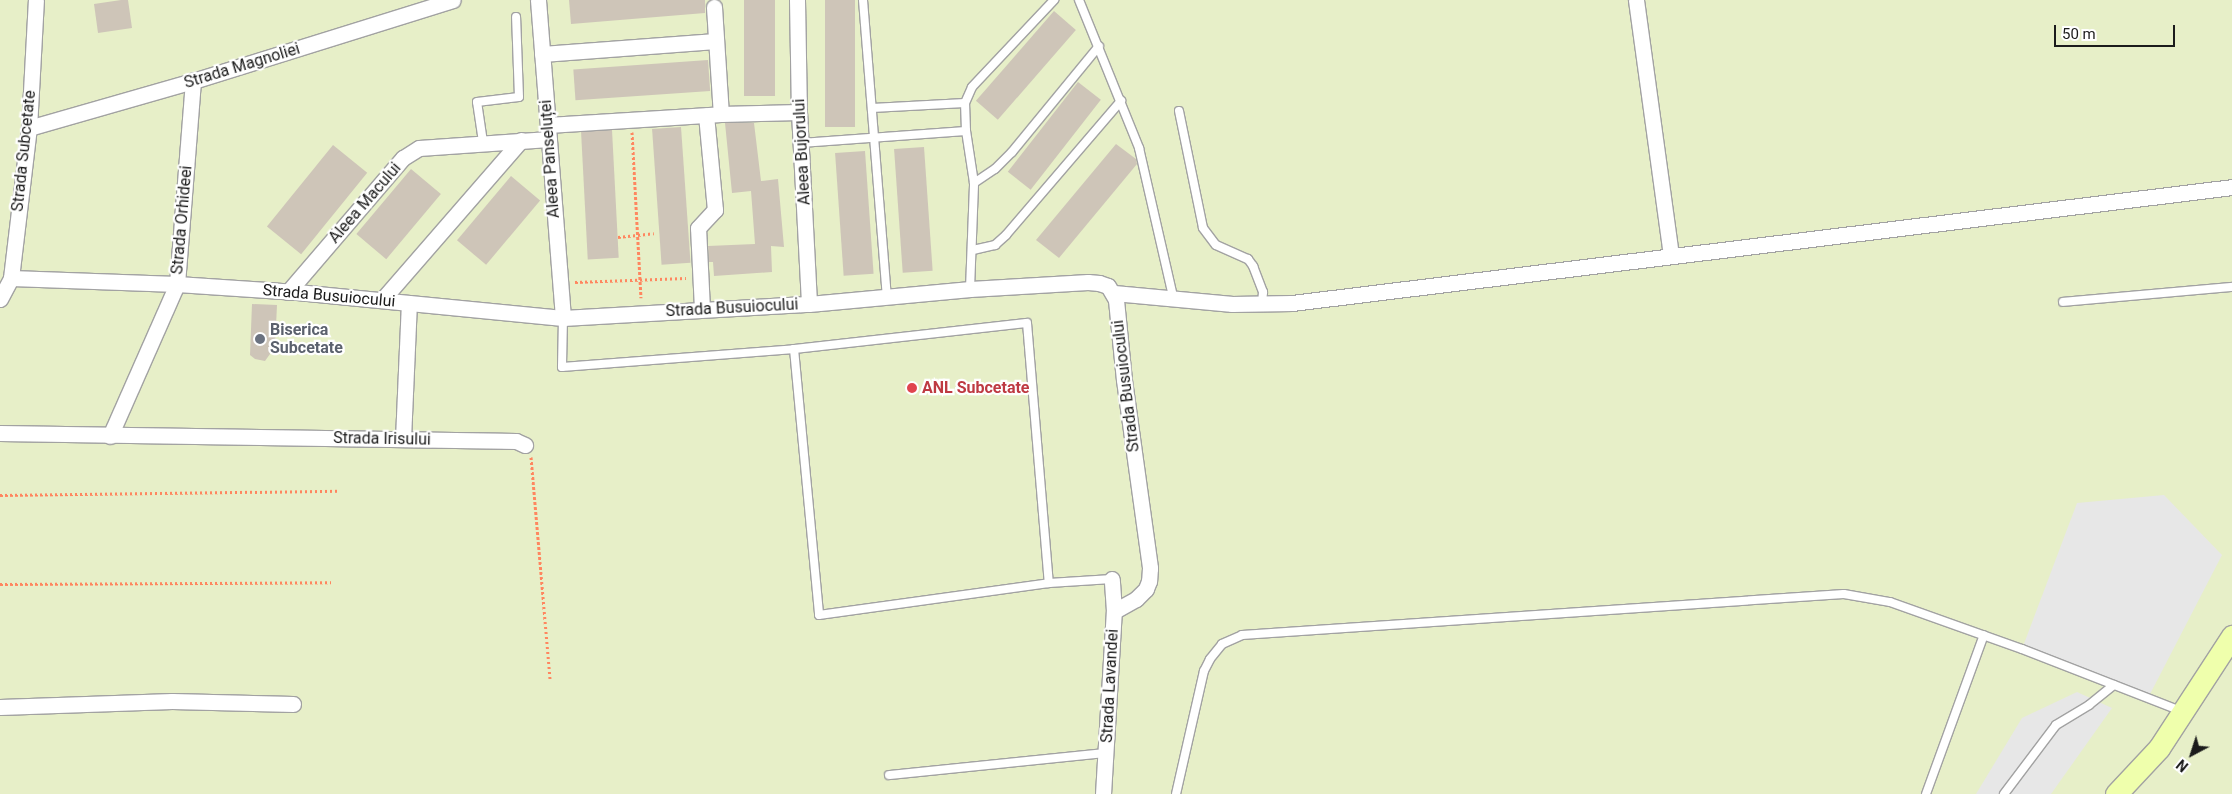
<!DOCTYPE html>
<meta charset="utf-8">
<style>
body{margin:0}
#map{position:relative;width:2232px;height:794px;overflow:hidden;background:#eeebdf;font-family:Roboto,sans-serif}
div>[style]{position:absolute}
.farmland>*{inset:0;background:#e7efc8;transform-origin:0 0}
.parking>*{inset:0;background:#e7e7e7}
.building>*{inset:0;background:#cec5b8;transform-origin:0 0}
.path>*{height:3px;margin-top:-1.5px;transform-origin:0;background:repeating-linear-gradient(90deg,#ff865f 0 2.5px,transparent 0 5px)}
.roads{filter:drop-shadow(1px 0 #a2a2a2) drop-shadow(-1px 0 #a2a2a2) drop-shadow(0 1px #a2a2a2) drop-shadow(0 -1px #a2a2a2)}
.lane>*{height:8px;margin:-4px;padding:0 4px;transform-origin:4px;border-radius:4px;background:#fff}
.street>*{height:15px;margin:-7.5px;padding:0 7.5px;transform-origin:7.5px;border-radius:7.5px;background:#fff}
.secondary>*{height:21px;margin:-10.5px;padding:0 10.5px;transform-origin:10.5px;border-radius:10.5px;background:#efffac}
.dots>*{width:14px;height:14px;translate:-50% -50%;box-sizing:border-box;border:2px solid #fff;border-radius:50%}
span{translate:-50% -50%;white-space:nowrap;text-align:center;line-height:1.15;-webkit-text-stroke:4.5px #fff;paint-order:stroke}
.street-label{font-size:16px;color:#1b1b1b}
.worship-label{font-size:16px;color:#5b616d;font-weight:700}
.left{translate:0 -50%;text-align:left}
.health-label{font-size:16px;color:#be3a42;font-weight:700}
.north{position:absolute;left:2167px;top:729px;width:50px;height:50px;-webkit-text-stroke:4px #fff;paint-order:stroke;rotate:220deg;font-size:14px;font-weight:700;line-height:20px;text-align:center;color:#1b1b1b}
.north::after{content:'';display:block;margin:auto;width:18px;height:22px;background:#1b1b1b;clip-path:polygon(50% 0,100% 100%,50% 72%,0 100%)}
.scale{position:absolute;left:2054px;top:25px;width:121px;height:22px;box-sizing:border-box;border:2px solid #1b1b1b;border-top:0;padding-left:6px;font-size:15px;line-height:18px;white-space:nowrap;color:#1b1b1b;-webkit-text-stroke:4px #fff;paint-order:stroke}
</style>
<div id="map">
<div class="farmland">
<div style="left:0;top:0;width:2232px;height:794px"></div>
</div>
<div class="parking">
<div style="clip-path:polygon(2164px 495px,2222px 555px,2148px 698px,2022px 649px,2077px 503px)"></div>
<div style="clip-path:polygon(2077px 692px,2112px 708px,2051px 794px,1976px 794px,2022px 718px)"></div>
</div>
<div class="building">
<div style="clip-path:polygon(121px 0,128px 0,132px 28px,98px 33px,94px 4px)"></div>
<div style="clip-path:polygon(569px 0,705px 0,705px 13px,571px 24px)"></div>
<div style="left:744px;top:0;width:31px;height:96px"></div>
<div style="left:825px;top:0;width:30px;height:127px"></div>
<div style="left:1054px;top:11px;width:29px;height:119px;rotate:41deg"></div>
<div style="left:708px;top:60px;width:31px;height:135px;rotate:86deg"></div>
<div style="left:1078px;top:82px;width:29px;height:114px;rotate:38deg"></div>
<div style="clip-path:polygon(725px 123px,754px 123px,761px 181px,778px 179px,784px 247px,771px 246px,772px 272px,714px 276px,713px 262px,709px 262px,708px 246px,755px 244px,751px 191px,732px 193px)"></div>
<div style="left:681px;top:127px;width:136px;height:29px;rotate:86deg"></div>
<div style="left:612px;top:130px;width:128px;height:31px;rotate:87deg"></div>
<div style="clip-path:polygon(1116px 144px,1136px 159px,1137px 164px,1059px 258px,1036px 240px)"></div>
<div style="left:333px;top:145px;width:44px;height:105px;rotate:39deg"></div>
<div style="left:924px;top:147px;width:124px;height:30px;rotate:86deg"></div>
<div style="left:865px;top:151px;width:123px;height:30px;rotate:86deg"></div>
<div style="left:411px;top:169px;width:39px;height:85px;rotate:40deg"></div>
<div style="left:511px;top:176px;width:38px;height:84px;rotate:40deg"></div>
<div style="clip-path:polygon(252px 304px,277px 305px,275px 347px,265px 361px,255px 359px,250px 355px)"></div>
</div>
<div class="path">
<div style="left:632px;top:132px;width:166px;rotate:86.9deg"></div>
<div style="left:618px;top:237px;width:36px;rotate:-6deg"></div>
<div style="left:575px;top:282px;width:111px;rotate:-2.1deg"></div>
<div style="left:531px;top:457px;width:224px;rotate:85.1deg"></div>
<div style="left:0;top:495px;width:340px;rotate:-0.7deg"></div>
<div style="left:0;top:584px;width:331px;rotate:-0.3deg"></div>
</div>
<div class="roads">
<div class="lane">
<div style="left:863px;top:0;width:297px;rotate:85.4deg"></div>
<div style="left:1079px;top:0;width:160px;rotate:67.9deg"></div>
<div style="left:1139px;top:148px;width:153px;rotate:77.1deg"></div>
<div style="left:872px;top:108px;width:93px;rotate:-3.1deg"></div>
<div style="left:1179px;top:111px;width:119px;rotate:78.4deg"></div>
<div style="left:1203px;top:228px;width:21px;rotate:53deg"></div>
<div style="left:1216px;top:245px;width:35px;rotate:24deg"></div>
<div style="left:1248px;top:259px;width:9px;rotate:54deg"></div>
<div style="left:1253px;top:266px;width:28px;rotate:69deg"></div>
<div style="left:1263px;top:292px;width:12px;rotate:95deg"></div>
<div style="left:483px;top:142px;width:40px;rotate:-98.5deg"></div>
<div style="left:477px;top:102px;width:42px;rotate:-6.8deg"></div>
<div style="left:519px;top:97px;width:80px;rotate:-92.1deg"></div>
<div style="left:801px;top:143px;width:165px;rotate:-4.2deg"></div>
<div style="left:974px;top:183px;width:25px;rotate:-34deg"></div>
<div style="left:995px;top:169px;width:24px;rotate:-45deg"></div>
<div style="left:1012px;top:152px;width:137px;rotate:-50.6deg"></div>
<div style="left:973px;top:250px;width:23px;rotate:-13deg"></div>
<div style="left:995px;top:245px;width:15px;rotate:-42deg"></div>
<div style="left:1006px;top:235px;width:177px;rotate:-49.4deg"></div>
<div style="left:970px;top:289px;width:106px;rotate:-87.8deg"></div>
<div style="left:974px;top:183px;width:53px;rotate:-98.7deg"></div>
<div style="left:966px;top:131px;width:28px;rotate:-92deg"></div>
<div style="left:965px;top:103px;width:17px;rotate:-66deg"></div>
<div style="left:972px;top:87px;width:120px;rotate:-46.7deg"></div>
<div style="left:2063px;top:302px;width:170px;rotate:-5.1deg"></div>
<div style="left:563px;top:318px;width:49px;rotate:91.2deg"></div>
<div style="left:562px;top:367px;width:233px;rotate:-4.4deg"></div>
<div style="left:794px;top:349px;width:267px;rotate:84.6deg"></div>
<div style="left:819px;top:615px;width:232px;rotate:-7.9deg"></div>
<div style="left:1049px;top:583px;width:63px;rotate:-3.6deg"></div>
<div style="left:794px;top:349px;width:234px;rotate:-6.4deg"></div>
<div style="left:1027px;top:323px;width:261px;rotate:85.2deg"></div>
<div style="left:889px;top:775px;width:218px;rotate:-5.8deg"></div>
<div style="left:1176px;top:794px;width:126px;rotate:-77.2deg"></div>
<div style="left:1204px;top:671px;width:13px;rotate:-63deg"></div>
<div style="left:1210px;top:659px;width:19px;rotate:-51deg"></div>
<div style="left:1222px;top:644px;width:22px;rotate:-24deg"></div>
<div style="left:1242px;top:635px;width:603px;rotate:-3.9deg"></div>
<div style="left:1844px;top:594px;width:47px;rotate:9.9deg"></div>
<div style="left:1890px;top:602px;width:140px;rotate:19.6deg"></div>
<div style="left:2022px;top:649px;width:171px;rotate:21.3deg"></div>
<div style="left:1926px;top:794px;width:169px;rotate:-70deg"></div>
<div style="left:2004px;top:794px;width:86px;rotate:-53deg"></div>
<div style="left:2056px;top:725px;width:39px;rotate:-31deg"></div>
<div style="left:2089px;top:705px;width:32px;rotate:-39deg"></div>
</div>
<div class="street">
<div style="left:538px;top:0;width:319px;rotate:85.5deg"></div>
<div style="left:797px;top:0;width:112px;rotate:89deg"></div>
<div style="left:799px;top:112px;width:192px;rotate:87deg"></div>
<div style="left:1636px;top:0;width:257px;rotate:82.2deg"></div>
<div style="left:714px;top:7px;width:107px;rotate:86.3deg"></div>
<div style="left:542px;top:54px;width:174px;rotate:-4.3deg"></div>
<div style="left:548px;top:125px;width:173px;rotate:-3.6deg"></div>
<div style="left:721px;top:114px;width:78px;rotate:-1.5deg"></div>
<div style="left:29px;top:128px;width:171px;rotate:-16deg"></div>
<div style="left:193px;top:81px;width:272px;rotate:-17.3deg"></div>
<div style="left:11px;top:278px;width:166px;rotate:2.1deg"></div>
<div style="left:177px;top:284px;width:120px;rotate:3.8deg"></div>
<div style="left:297px;top:292px;width:267px;rotate:5.6deg"></div>
<div style="left:563px;top:318px;width:246px;rotate:-3.3deg"></div>
<div style="left:809px;top:304px;width:162px;rotate:-5.3deg"></div>
<div style="left:970px;top:289px;width:118px;rotate:-3.4deg"></div>
<div style="left:1088px;top:282px;width:11px;rotate:5deg"></div>
<div style="left:1099px;top:283px;width:9px;rotate:18deg"></div>
<div style="left:1108px;top:286px;width:16px;rotate:60deg"></div>
<div style="left:1116px;top:300px;width:80px;rotate:84.3deg"></div>
<div style="left:1124px;top:380px;width:190px;rotate:82.1deg"></div>
<div style="left:1150px;top:568px;width:13px;rotate:94deg"></div>
<div style="left:1149px;top:581px;width:9px;rotate:111deg"></div>
<div style="left:1146px;top:589px;width:14px;rotate:135deg"></div>
<div style="left:1136px;top:599px;width:25px;rotate:151deg"></div>
<div style="left:288px;top:292px;width:177px;rotate:-49.4deg"></div>
<div style="left:403px;top:158px;width:19px;rotate:-32deg"></div>
<div style="left:419px;top:148px;width:130px;rotate:-4deg"></div>
<div style="left:1114px;top:293px;width:119px;rotate:5.3deg"></div>
<div style="left:1232px;top:304px;width:60px;rotate:-1deg"></div>
<div style="left:1292px;top:303px;width:947px;rotate:-7.03deg"></div>
<div style="left:0;top:299px;width:24px;rotate:-62deg"></div>
<div style="left:11px;top:278px;width:151px;rotate:-83.2deg"></div>
<div style="left:29px;top:128px;width:128px;rotate:-86.9deg"></div>
<div style="left:382px;top:300px;width:212px;rotate:-49deg"></div>
<div style="left:702px;top:309px;width:81px;rotate:-92.8deg"></div>
<div style="left:698px;top:228px;width:25px;rotate:-47deg"></div>
<div style="left:715px;top:210px;width:95px;rotate:-95.4deg"></div>
<div style="left:0;top:433px;width:516px;rotate:0.89deg"></div>
<div style="left:516px;top:441px;width:10px;rotate:24deg"></div>
<div style="left:110px;top:436px;width:166px;rotate:-66.2deg"></div>
<div style="left:177px;top:284px;width:204px;rotate:-85.5deg"></div>
<div style="left:403px;top:439px;width:136px;rotate:-87.5deg"></div>
<div style="left:0;top:707px;width:172px;rotate:-2deg"></div>
<div style="left:172px;top:701px;width:121px;rotate:1.4deg"></div>
<div style="left:1103px;top:794px;width:183px;rotate:-86.6deg"></div>
<div style="left:1114px;top:611px;width:32px;rotate:-94deg"></div>
</div>
<div class="secondary">
<div style="left:2116px;top:794px;width:63px;rotate:-46.9deg"></div>
<div style="left:2159px;top:748px;width:134px;rotate:-56.9deg"></div>
</div>
</div>
<div class="dots">
<div style="left:260px;top:339px;background:#6b7280"></div>
<div style="left:912px;top:388px;background:#e0444e"></div>
</div>
<div class="street-label">
<span style="left:242px;top:66px;rotate:-17deg">Strada Magnoliei</span>
<span style="left:24px;top:151px;rotate:-84deg">Strada Subcetate</span>
<span style="left:802px;top:152px;rotate:-93deg">Aleea Bujorului</span>
<span style="left:550px;top:159px;rotate:-94deg">Aleea Panseluței</span>
<span style="left:365px;top:203px;rotate:-49deg">Aleea Macului</span>
<span style="left:182px;top:220px;rotate:-85deg">Strada Orhideei</span>
<span style="left:329px;top:296px;rotate:5deg">Strada Busuiocului</span>
<span style="left:732px;top:308px;rotate:-3deg">Strada Busuiocului</span>
<span style="left:1126px;top:386px;rotate:-97deg">Strada Busuiocului</span>
<span style="left:382px;top:439px;rotate:1deg">Strada Irisului</span>
<span style="left:1110px;top:686px;rotate:-87deg">Strada Lavandei</span>
</div>
<div class="worship-label">
<span class="left" style="left:270px;top:339px">Biserica<br>Subcetate</span>
</div>
<div class="health-label">
<span class="left" style="left:922px;top:388px">ANL Subcetate</span>
</div>
<div class="north">N</div>
<div class="scale">50 m</div>
</div>
